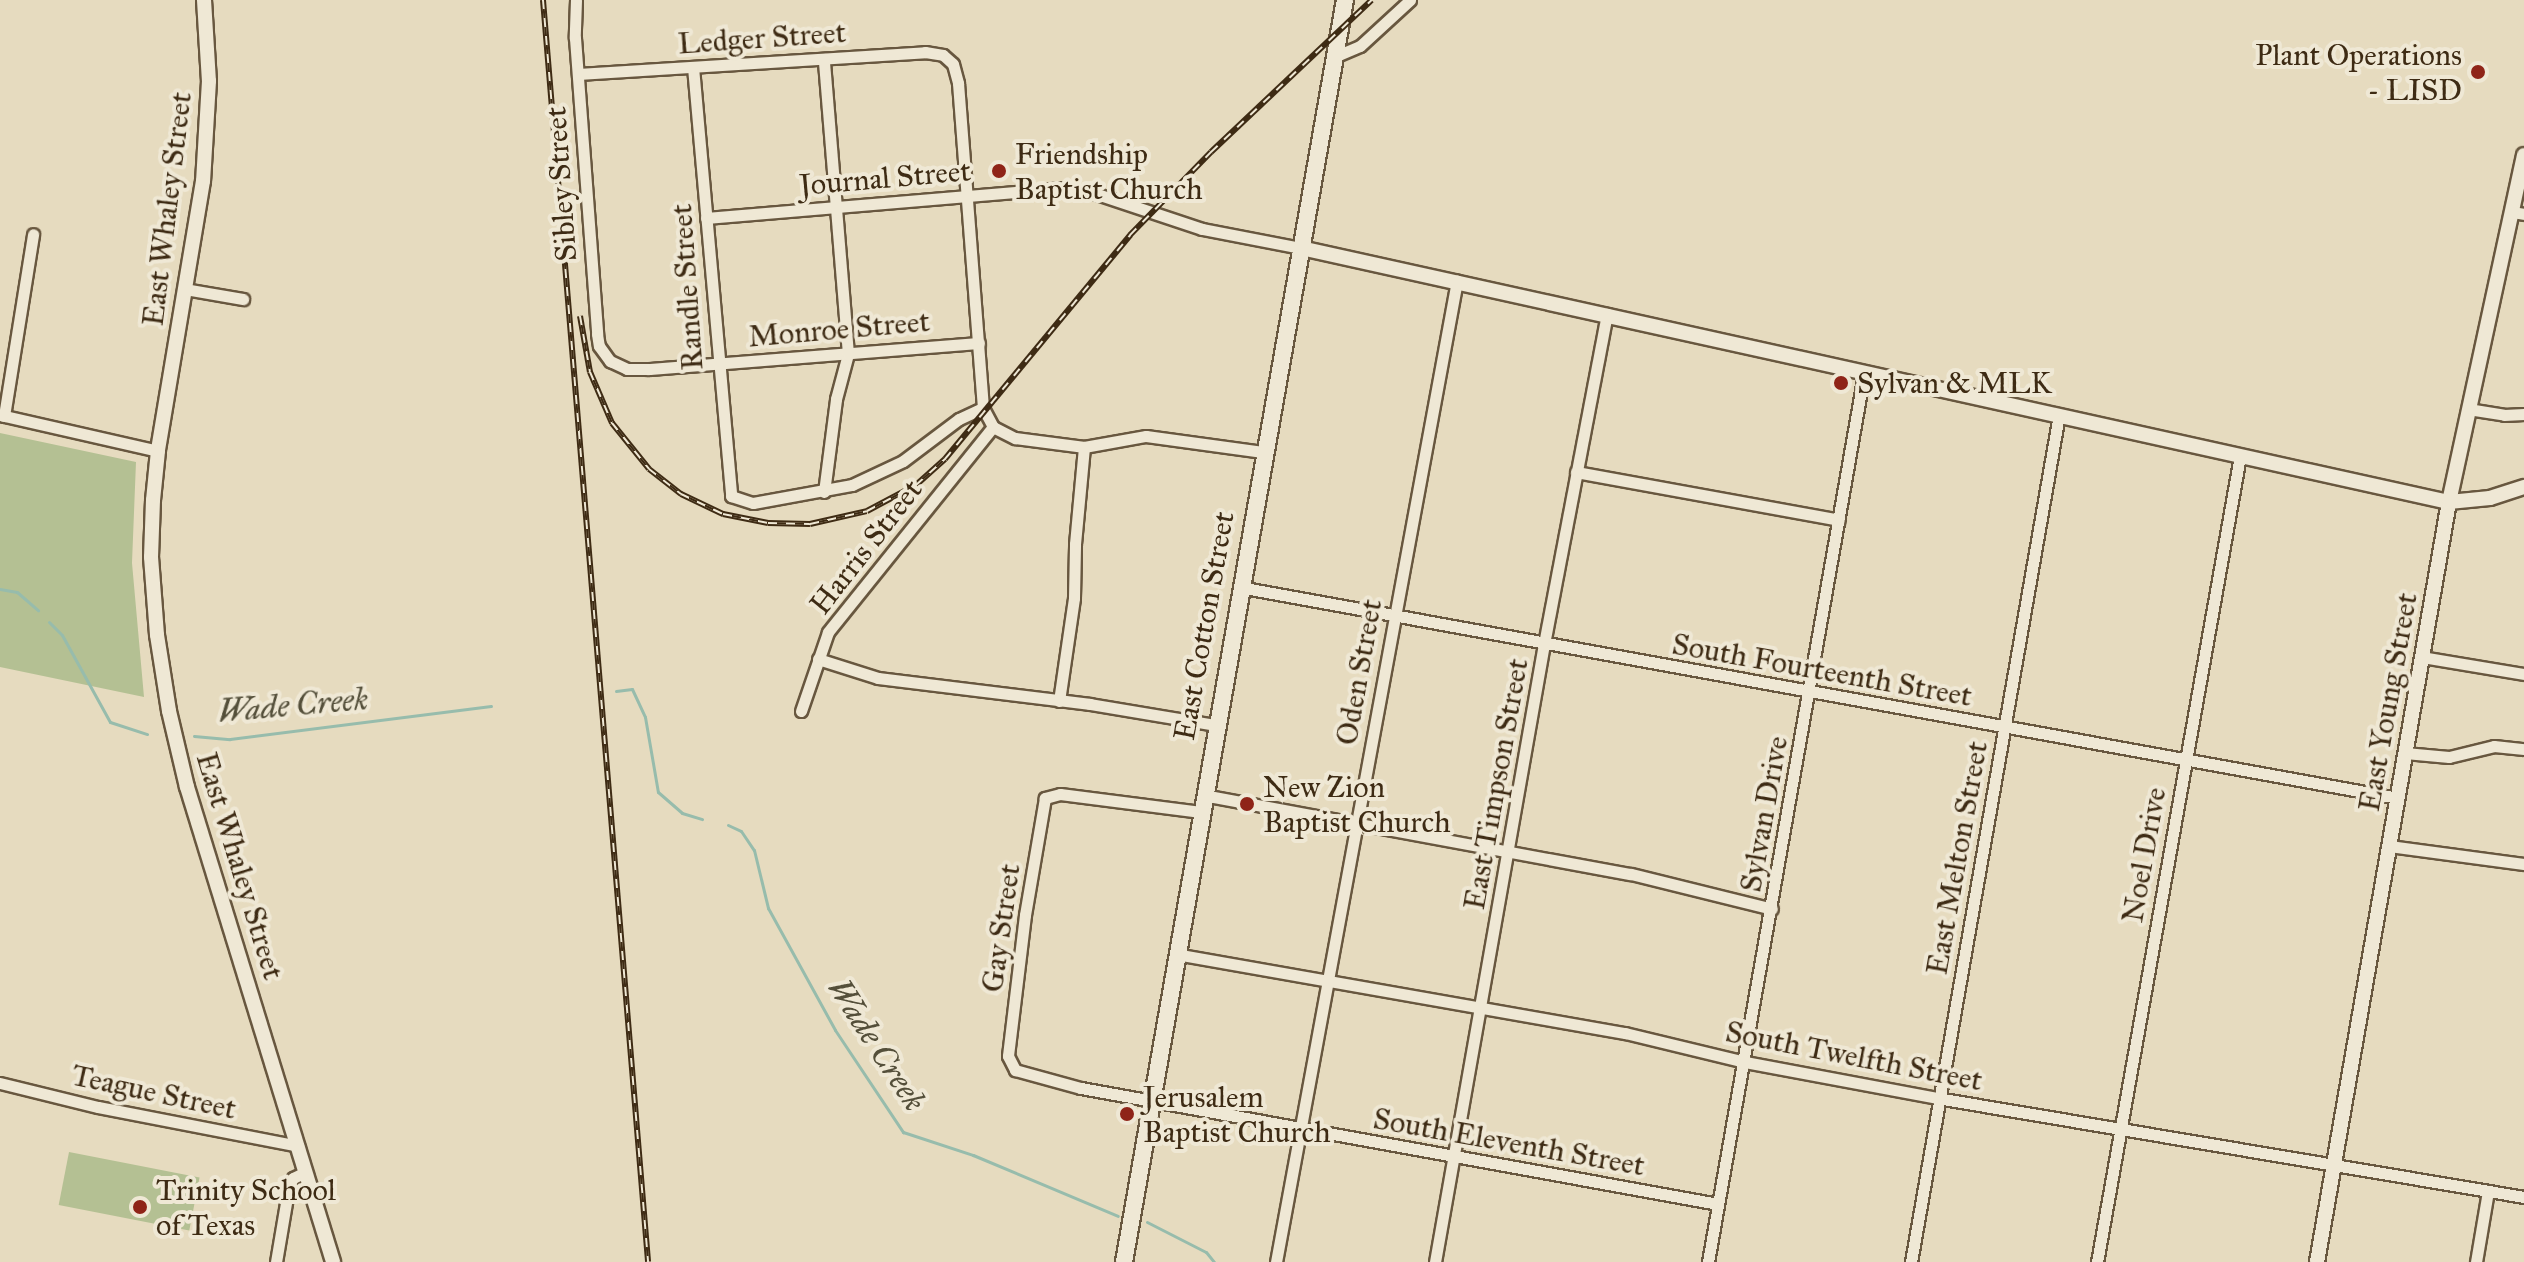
<!DOCTYPE html>
<style>
body{margin:0}
#map{position:relative;width:2524px;height:1262px;overflow:hidden;background:#e6dbbf;font-family:"IM FELL Great Primer",serif}
div>[style]{position:absolute}
.green>*{inset:0;background:#b4c093;transform-origin:0 0}
.stream>*{height:3px;margin:-1.5px;padding:0 1.5px;transform-origin:1.5px;border-radius:1.5px;background:#97bcac}
.roads{filter:drop-shadow(2px 0 #68573f) drop-shadow(-2px 0 #68573f) drop-shadow(0 2px #68573f) drop-shadow(0 -2px #68573f)}
.minor>*{height:11px;margin:-5.5px;padding:0 5.5px;transform-origin:5.5px;border-radius:5.5px;background:#efe8d5}
.tertiary>*{height:14px;margin:-7px;padding:0 7px;transform-origin:7px;border-radius:7px;background:#efe8d5}
.secondary>*{height:16px;margin:-8px;padding:0 8px;transform-origin:8px;border-radius:8px;background:#efe8d5}
.rail>*{height:6px;margin-top:-3px;transform-origin:0;background:repeating-linear-gradient(90deg,#efe8d5 0 9px,#3e2b14 0 18px);box-sizing:border-box;border-block:2px solid #3e2b14}
.dots>*{width:22px;height:22px;translate:-50% -50%;box-sizing:border-box;border:4px solid #efe8d5;border-radius:50%}
span{translate:-50% -50%;white-space:nowrap;text-align:center;line-height:1.15;-webkit-text-stroke:8px #efe8d5;paint-order:stroke}
.street-label{font-size:30px;color:#3e2b14}
.poi-label{font-size:30px;color:#3e2b14}
.right{translate:-100% -50%;text-align:right}
.left{translate:0 -50%;text-align:left}
.water-label{font-size:32px;color:#544f3a;font-style:italic}
</style>
<div id="map">
<div class="green">
<div style="clip-path:polygon(0 433px,136px 462px,132px 563px,144px 697px,0 667px)"></div>
<div style="left:69px;top:1152px;width:133px;height:54px;rotate:11deg"></div>
</div>
<div class="stream">
<div style="left:0;top:589px;width:17px;rotate:10deg"></div>
<div style="left:17px;top:592px;width:28px;rotate:41deg"></div>
<div style="left:49px;top:622px;width:18px;rotate:45deg"></div>
<div style="left:62px;top:635px;width:99px;rotate:61.1deg"></div>
<div style="left:110px;top:722px;width:39px;rotate:18deg"></div>
<div style="left:616px;top:691px;width:16px;rotate:-7deg"></div>
<div style="left:632px;top:689px;width:31px;rotate:65deg"></div>
<div style="left:645px;top:717px;width:76px;rotate:80.2deg"></div>
<div style="left:658px;top:792px;width:32px;rotate:41deg"></div>
<div style="left:682px;top:813px;width:21px;rotate:17deg"></div>
<div style="left:194px;top:736px;width:36px;rotate:5deg"></div>
<div style="left:230px;top:739px;width:263px;rotate:-7.2deg"></div>
<div style="left:728px;top:825px;width:14px;rotate:25deg"></div>
<div style="left:741px;top:831px;width:23px;rotate:56deg"></div>
<div style="left:754px;top:850px;width:60px;rotate:76.4deg"></div>
<div style="left:768px;top:908px;width:139px;rotate:61.2deg"></div>
<div style="left:835px;top:1030px;width:123px;rotate:56.3deg"></div>
<div style="left:903px;top:1132px;width:74px;rotate:18.2deg"></div>
<div style="left:973px;top:1155px;width:157px;rotate:22.8deg"></div>
<div style="left:1147px;top:1222px;width:66px;rotate:27deg"></div>
<div style="left:1206px;top:1252px;width:13px;rotate:51deg"></div>
</div>
<div class="roads">
<div class="minor">
<div style="left:576px;top:0;width:38px;rotate:92deg"></div>
<div style="left:575px;top:38px;width:297px;rotate:85.7deg"></div>
<div style="left:597px;top:334px;width:12px;rotate:81deg"></div>
<div style="left:599px;top:346px;width:19px;rotate:54deg"></div>
<div style="left:610px;top:361px;width:19px;rotate:25deg"></div>
<div style="left:627px;top:369px;width:22px"></div>
<div style="left:649px;top:369px;width:331px;rotate:-4.5deg"></div>
<div style="left:1334px;top:57px;width:28px;rotate:-23deg"></div>
<div style="left:1360px;top:46px;width:68px;rotate:-42.6deg"></div>
<div style="left:693px;top:67px;width:431px;rotate:84.9deg"></div>
<div style="left:731px;top:496px;width:23px;rotate:18deg"></div>
<div style="left:753px;top:503px;width:101px;rotate:-10.3deg"></div>
<div style="left:852px;top:485px;width:56px;rotate:-25.2deg"></div>
<div style="left:903px;top:461px;width:70px;rotate:-36.9deg"></div>
<div style="left:959px;top:419px;width:26px;rotate:-25deg"></div>
<div style="left:578px;top:74px;width:348px;rotate:-3.6deg"></div>
<div style="left:925px;top:52px;width:18px;rotate:9deg"></div>
<div style="left:943px;top:55px;width:13px;rotate:42deg"></div>
<div style="left:953px;top:64px;width:20px;rotate:75deg"></div>
<div style="left:958px;top:83px;width:326px;rotate:85.6deg"></div>
<div style="left:983px;top:408px;width:21px;rotate:62deg"></div>
<div style="left:993px;top:427px;width:25px;rotate:27deg"></div>
<div style="left:1015px;top:438px;width:70px;rotate:7.4deg"></div>
<div style="left:1084px;top:447px;width:63px;rotate:-10.1deg"></div>
<div style="left:1146px;top:436px;width:118px;rotate:7.8deg"></div>
<div style="left:2512px;top:212px;width:12px;rotate:9deg"></div>
<div style="left:706px;top:218px;width:355px;rotate:-4.8deg"></div>
<div style="left:1060px;top:188px;width:34px;rotate:8deg"></div>
<div style="left:1094px;top:193px;width:114px;rotate:18.4deg"></div>
<div style="left:1202px;top:229px;width:101px;rotate:10.9deg"></div>
<div style="left:185px;top:289px;width:59px;rotate:9.8deg"></div>
<div style="left:2468px;top:409px;width:36px;rotate:9deg"></div>
<div style="left:2504px;top:415px;width:20px;rotate:-3deg"></div>
<div style="left:0;top:415px;width:162px;rotate:12.8deg"></div>
<div style="left:4px;top:416px;width:184px;rotate:-80.9deg"></div>
<div style="left:1576px;top:472px;width:267px;rotate:10.3deg"></div>
<div style="left:824px;top:492px;width:94px;rotate:-82.6deg"></div>
<div style="left:836px;top:399px;width:47px;rotate:-75.1deg"></div>
<div style="left:848px;top:354px;width:296px;rotate:-94.7deg"></div>
<div style="left:1239px;top:587px;width:1178px;rotate:10.32deg"></div>
<div style="left:2422px;top:657px;width:103px;rotate:9.5deg"></div>
<div style="left:818px;top:659px;width:63px;rotate:17.6deg"></div>
<div style="left:878px;top:678px;width:214px;rotate:7deg"></div>
<div style="left:1090px;top:704px;width:127px;rotate:9.5deg"></div>
<div style="left:1059px;top:701px;width:104px;rotate:-81.7deg"></div>
<div style="left:1074px;top:598px;width:54px;rotate:-88.9deg"></div>
<div style="left:1075px;top:544px;width:97px;rotate:-84.7deg"></div>
<div style="left:801px;top:711px;width:83px;rotate:-71.1deg"></div>
<div style="left:828px;top:632px;width:263px;rotate:-51.2deg"></div>
<div style="left:2405px;top:753px;width:44px;rotate:5.2deg"></div>
<div style="left:2449px;top:757px;width:46px;rotate:-13.7deg"></div>
<div style="left:2494px;top:746px;width:30px;rotate:6deg"></div>
<div style="left:1203px;top:795px;width:435px;rotate:10.5deg"></div>
<div style="left:1631px;top:874px;width:145px;rotate:13.9deg"></div>
<div style="left:1201px;top:812px;width:142px;rotate:-172.7deg"></div>
<div style="left:1060px;top:794px;width:16px;rotate:165deg"></div>
<div style="left:1045px;top:798px;width:119px;rotate:99.7deg"></div>
<div style="left:1025px;top:915px;width:142px;rotate:96.9deg"></div>
<div style="left:1008px;top:1056px;width:16px;rotate:63deg"></div>
<div style="left:1015px;top:1070px;width:68px;rotate:15.3deg"></div>
<div style="left:1081px;top:1088px;width:647px;rotate:10.32deg"></div>
<div style="left:2389px;top:846px;width:136px;rotate:7.6deg"></div>
<div style="left:1176px;top:954px;width:456px;rotate:10deg"></div>
<div style="left:1625px;top:1033px;width:123px;rotate:13.6deg"></div>
<div style="left:1745px;top:1062px;width:195px;rotate:10.6deg"></div>
<div style="left:1937px;top:1098px;width:595px;rotate:9.57deg"></div>
<div style="left:0;top:1083px;width:101px;rotate:13.8deg"></div>
<div style="left:98px;top:1107px;width:204px;rotate:11deg"></div>
<div style="left:276px;top:1262px;width:78px;rotate:-80.4deg"></div>
<div style="left:289px;top:1185px;width:8px;rotate:-60deg"></div>
<div style="left:293px;top:1178px;width:14px;rotate:-25deg"></div>
<div style="left:1276px;top:1262px;width:998px;rotate:-79.55deg"></div>
<div style="left:1435px;top:1262px;width:628px;rotate:-80deg"></div>
<div style="left:1544px;top:644px;width:336px;rotate:-79.2deg"></div>
<div style="left:1708px;top:1262px;width:902px;rotate:-80.04deg"></div>
<div style="left:1911px;top:1262px;width:860px;rotate:-80.09deg"></div>
<div style="left:2097px;top:1262px;width:819px;rotate:-79.94deg"></div>
<div style="left:2476px;top:1262px;width:72px;rotate:-80.4deg"></div>
</div>
<div class="tertiary">
<div style="left:204px;top:0;width:81px;rotate:86.5deg"></div>
<div style="left:209px;top:81px;width:100px;rotate:93.4deg"></div>
<div style="left:203px;top:181px;width:274px;rotate:99.5deg"></div>
<div style="left:158px;top:451px;width:49px;rotate:95.8deg"></div>
<div style="left:153px;top:500px;width:57px;rotate:92deg"></div>
<div style="left:151px;top:557px;width:78px;rotate:85.6deg"></div>
<div style="left:157px;top:635px;width:77px;rotate:81deg"></div>
<div style="left:169px;top:711px;width:78px;rotate:76.7deg"></div>
<div style="left:187px;top:787px;width:497px;rotate:72.9deg"></div>
<div style="left:1301px;top:248px;width:1176px;rotate:12.48deg"></div>
<div style="left:2449px;top:502px;width:41px;rotate:-5.6deg"></div>
<div style="left:2490px;top:498px;width:36px;rotate:-18deg"></div>
<div style="left:2317px;top:1262px;width:771px;rotate:-80.15deg"></div>
<div style="left:2449px;top:502px;width:355px;rotate:-77.8deg"></div>
</div>
<div class="secondary">
<div style="left:1124px;top:1262px;width:1281px;rotate:-80.07deg"></div>
</div>
</div>
<div class="rail">
<div style="left:543px;top:0;width:1266px;rotate:85.24deg"></div>
<div style="left:580px;top:316px;width:57px;rotate:79.9deg"></div>
<div style="left:590px;top:372px;width:56px;rotate:66.7deg"></div>
<div style="left:612px;top:423px;width:59px;rotate:51.2deg"></div>
<div style="left:649px;top:469px;width:41px;rotate:38deg"></div>
<div style="left:681px;top:494px;width:47px;rotate:25.5deg"></div>
<div style="left:723px;top:514px;width:46px;rotate:11.3deg"></div>
<div style="left:768px;top:523px;width:42px;rotate:1.4deg"></div>
<div style="left:810px;top:524px;width:58px;rotate:-12.8deg"></div>
<div style="left:867px;top:511px;width:55px;rotate:-28deg"></div>
<div style="left:916px;top:485px;width:39px;rotate:-42deg"></div>
<div style="left:945px;top:459px;width:291px;rotate:-50.4deg"></div>
<div style="left:1130px;top:235px;width:116px;rotate:-45.7deg"></div>
<div style="left:1211px;top:152px;width:221px;rotate:-43.4deg"></div>
</div>
<div class="dots">
<div style="left:2478px;top:72px;background:#8f2418"></div>
<div style="left:999px;top:171px;background:#8f2418"></div>
<div style="left:1841px;top:383px;background:#8f2418"></div>
<div style="left:1247px;top:804px;background:#8f2418"></div>
<div style="left:1127px;top:1114px;background:#8f2418"></div>
<div style="left:140px;top:1207px;background:#8f2418"></div>
</div>
<div class="street-label">
<span style="left:762px;top:38px;rotate:-4deg">Ledger Street</span>
<span style="left:885px;top:178px;rotate:-5deg">Journal Street</span>
<span style="left:561px;top:184px;rotate:-94deg">Sibley Street</span>
<span style="left:167px;top:209px;rotate:-83deg">East Whaley Street</span>
<span style="left:687px;top:287px;rotate:-94deg">Randle Street</span>
<span style="left:839px;top:329px;rotate:-5deg">Monroe Street</span>
<span style="left:866px;top:547px;rotate:-52deg">Harris Street</span>
<span style="left:1204px;top:626px;rotate:-80deg">East Cotton Street</span>
<span style="left:1822px;top:670px;rotate:10deg">South Fourteenth Street</span>
<span style="left:1359px;top:672px;rotate:-80deg">Oden Street</span>
<span style="left:2388px;top:702px;rotate:-80deg">East Young Street</span>
<span style="left:1496px;top:784px;rotate:-80deg">East Timpson Street</span>
<span style="left:1764px;top:814px;rotate:-80deg">Sylvan Drive</span>
<span style="left:2144px;top:855px;rotate:-80deg">Noel Drive</span>
<span style="left:1957px;top:858px;rotate:-80deg">East Melton Street</span>
<span style="left:240px;top:866px;rotate:73deg">East Whaley Street</span>
<span style="left:1001px;top:928px;rotate:-82deg">Gay Street</span>
<span style="left:1854px;top:1056px;rotate:11deg">South Twelfth Street</span>
<span style="left:154px;top:1092px;rotate:12deg">Teague Street</span>
<span style="left:1509px;top:1142px;rotate:10deg">South Eleventh Street</span>
</div>
<div class="poi-label">
<span class="right" style="left:2462px;top:72px">Plant Operations<br>- LISD</span>
<span class="left" style="left:1015px;top:171px">Friendship<br>Baptist Church</span>
<span class="left" style="left:1857px;top:383px">Sylvan &amp; MLK</span>
<span class="left" style="left:1263px;top:804px">New Zion<br>Baptist Church</span>
<span class="left" style="left:1143px;top:1114px">Jerusalem<br>Baptist Church</span>
<span class="left" style="left:156px;top:1207px">Trinity School<br>of Texas</span>
</div>
<div class="water-label">
<span style="left:293px;top:706px;rotate:-5deg">Wade Creek</span>
<span style="left:876px;top:1045px;rotate:57deg">Wade Creek</span>
</div>
</div>
